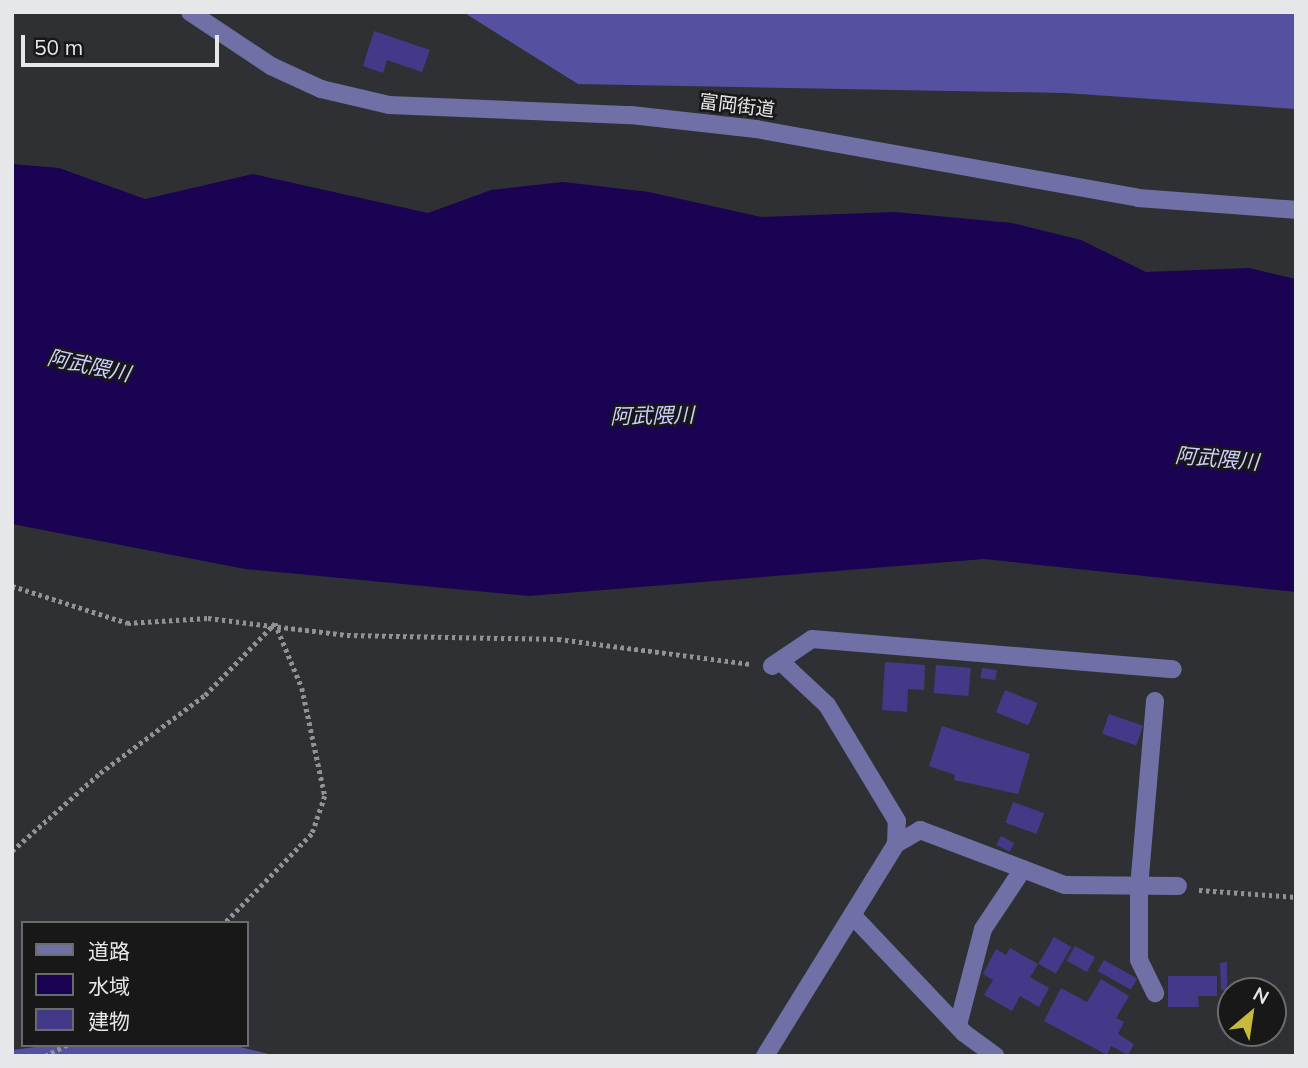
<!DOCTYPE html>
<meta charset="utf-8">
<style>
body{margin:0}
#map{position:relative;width:1308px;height:1068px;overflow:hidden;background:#2f3033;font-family:Mulish,"Noto Sans JP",sans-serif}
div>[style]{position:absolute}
.forest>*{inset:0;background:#5650a0}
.water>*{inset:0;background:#1a0352}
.building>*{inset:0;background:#423a88;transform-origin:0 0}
.path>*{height:4.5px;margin-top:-2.25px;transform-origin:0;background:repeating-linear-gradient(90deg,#919295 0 3.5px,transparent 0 7px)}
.minor>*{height:18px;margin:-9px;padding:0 9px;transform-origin:9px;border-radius:9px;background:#7070a7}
span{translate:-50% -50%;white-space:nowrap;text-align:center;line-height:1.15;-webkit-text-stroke:5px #181819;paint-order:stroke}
.street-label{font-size:19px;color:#e6e7e9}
.water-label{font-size:21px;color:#cdcffc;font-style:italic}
.frame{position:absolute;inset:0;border:14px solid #e6e7e9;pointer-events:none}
.legend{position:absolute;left:21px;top:921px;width:228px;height:126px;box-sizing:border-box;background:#181819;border:2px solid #6a6b6c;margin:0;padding:9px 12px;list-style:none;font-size:21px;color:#e6e7e9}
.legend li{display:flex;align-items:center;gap:14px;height:35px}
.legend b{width:35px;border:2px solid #6a6b6c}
.north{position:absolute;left:1217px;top:977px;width:70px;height:70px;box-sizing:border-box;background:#181819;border:2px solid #6a6b6c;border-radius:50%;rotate:29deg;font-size:19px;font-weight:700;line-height:28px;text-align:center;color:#e6e7e9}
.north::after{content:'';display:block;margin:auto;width:24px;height:32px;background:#c8bb3b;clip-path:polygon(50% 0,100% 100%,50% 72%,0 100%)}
.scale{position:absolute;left:21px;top:35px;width:198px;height:32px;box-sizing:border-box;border:4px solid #e6e7e9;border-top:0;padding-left:9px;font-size:21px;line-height:24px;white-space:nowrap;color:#e6e7e9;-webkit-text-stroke:5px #181819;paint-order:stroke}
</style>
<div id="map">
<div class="forest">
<div style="clip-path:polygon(463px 12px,1296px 12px,1296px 109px,1065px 93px,578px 84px)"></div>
<div style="clip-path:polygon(51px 1045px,233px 1045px,276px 1056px,12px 1056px,12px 1050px)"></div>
</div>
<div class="water">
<div style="clip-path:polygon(12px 164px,59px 168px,145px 199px,253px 174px,428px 213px,491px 190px,563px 182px,649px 192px,761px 217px,895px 212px,1012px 223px,1081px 240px,1146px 272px,1249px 268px,1296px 279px,1296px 592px,984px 559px,529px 596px,245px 569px,12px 524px)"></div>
</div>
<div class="building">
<div style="clip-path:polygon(374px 31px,430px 50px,422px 72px,387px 60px,383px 73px,363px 66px)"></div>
<div style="clip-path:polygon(885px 662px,925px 665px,924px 690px,908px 689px,907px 712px,882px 710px)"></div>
<div style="left:936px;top:665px;width:35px;height:28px;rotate:5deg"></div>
<div style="left:982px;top:668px;width:15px;height:10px;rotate:8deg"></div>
<div style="left:1005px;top:690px;width:35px;height:24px;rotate:22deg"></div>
<div style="left:1109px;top:714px;width:36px;height:21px;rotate:19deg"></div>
<div style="clip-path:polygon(942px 726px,1030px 754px,1018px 794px,954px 780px,955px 775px,929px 766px)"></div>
<div style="left:1013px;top:802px;width:33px;height:22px;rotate:20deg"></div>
<div style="left:1001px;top:836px;width:15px;height:10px;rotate:28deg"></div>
<div style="left:1054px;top:937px;width:20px;height:31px;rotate:30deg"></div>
<div style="left:1075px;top:946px;width:23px;height:17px;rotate:29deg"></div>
<div style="clip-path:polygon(1010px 948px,1038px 964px,1030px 977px,1049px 988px,1039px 1007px,1020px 996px,1012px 1011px,984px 995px,993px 980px,983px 974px,996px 949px,1006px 955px)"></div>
<div style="left:1104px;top:960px;width:38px;height:13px;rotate:29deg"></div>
<div style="clip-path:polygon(1227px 962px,1227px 990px,1221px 990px,1220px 963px)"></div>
<div style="clip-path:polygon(1168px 976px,1217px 976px,1217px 996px,1198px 996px,1199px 1007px,1168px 1007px)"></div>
<div style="clip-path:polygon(1101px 979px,1129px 996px,1116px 1018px,1124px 1022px,1118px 1034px,1134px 1044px,1128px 1055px,1111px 1046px,1107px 1055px,1044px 1021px,1061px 988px,1087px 1002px)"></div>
</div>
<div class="path">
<div style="left:12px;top:586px;width:121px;rotate:17.8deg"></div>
<div style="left:127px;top:623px;width:81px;rotate:-3.5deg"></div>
<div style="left:208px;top:618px;width:140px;rotate:7deg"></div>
<div style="left:347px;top:635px;width:211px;rotate:1.1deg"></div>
<div style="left:558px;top:639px;width:195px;rotate:7.4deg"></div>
<div style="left:12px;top:851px;width:118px;rotate:-41.6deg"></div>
<div style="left:100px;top:773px;width:131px;rotate:-36.6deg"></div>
<div style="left:205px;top:695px;width:100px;rotate:-45.8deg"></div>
<div style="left:275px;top:623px;width:70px;rotate:67.4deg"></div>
<div style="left:302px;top:688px;width:110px;rotate:78deg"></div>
<div style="left:325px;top:796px;width:40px;rotate:108.9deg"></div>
<div style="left:312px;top:834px;width:124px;rotate:134.3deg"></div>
<div style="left:1199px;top:890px;width:97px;rotate:4.1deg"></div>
<div style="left:45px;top:1056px;width:25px;rotate:-27deg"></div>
</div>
<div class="minor">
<div style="left:190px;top:12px;width:97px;rotate:33.7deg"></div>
<div style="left:271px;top:66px;width:55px;rotate:24.7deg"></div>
<div style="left:321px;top:89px;width:70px;rotate:13.2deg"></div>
<div style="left:389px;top:105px;width:242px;rotate:2.4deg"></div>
<div style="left:631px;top:115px;width:126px;rotate:6.4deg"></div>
<div style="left:756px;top:129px;width:388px;rotate:10.2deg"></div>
<div style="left:1138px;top:198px;width:158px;rotate:4.3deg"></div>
<div style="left:772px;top:666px;width:48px;rotate:-34deg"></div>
<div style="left:812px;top:639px;width:362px;rotate:4.8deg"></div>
<div style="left:1155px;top:701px;width:187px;rotate:94.9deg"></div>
<div style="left:1139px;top:887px;width:73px;rotate:90deg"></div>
<div style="left:1139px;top:960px;width:37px;rotate:64deg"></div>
<div style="left:896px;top:844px;width:28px;rotate:-30deg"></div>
<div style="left:920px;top:830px;width:155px;rotate:20.8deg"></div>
<div style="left:1065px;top:885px;width:113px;rotate:0.5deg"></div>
<div style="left:853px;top:916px;width:161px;rotate:46.5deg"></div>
<div style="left:964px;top:1033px;width:39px;rotate:36deg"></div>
<div style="left:958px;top:1025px;width:99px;rotate:-75.4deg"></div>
<div style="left:983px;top:929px;width:72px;rotate:-56.3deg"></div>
<div style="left:765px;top:1056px;width:249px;rotate:-58.3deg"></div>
<div style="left:896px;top:844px;width:23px;rotate:-88deg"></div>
<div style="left:897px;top:821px;width:135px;rotate:-121.1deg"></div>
<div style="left:827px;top:705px;width:63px;rotate:-136.9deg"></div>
</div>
<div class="street-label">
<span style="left:737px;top:106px;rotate:7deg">富岡街道</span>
</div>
<div class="water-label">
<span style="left:89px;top:365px;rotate:12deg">阿武隈川</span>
<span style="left:652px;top:415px;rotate:-1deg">阿武隈川</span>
<span style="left:1217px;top:458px;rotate:5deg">阿武隈川</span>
</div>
<div class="frame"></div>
<ul class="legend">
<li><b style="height:9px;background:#7070a7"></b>道路</li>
<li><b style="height:19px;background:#1a0352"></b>水域</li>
<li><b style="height:19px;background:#423a88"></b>建物</li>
</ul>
<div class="north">N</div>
<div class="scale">50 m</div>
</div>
